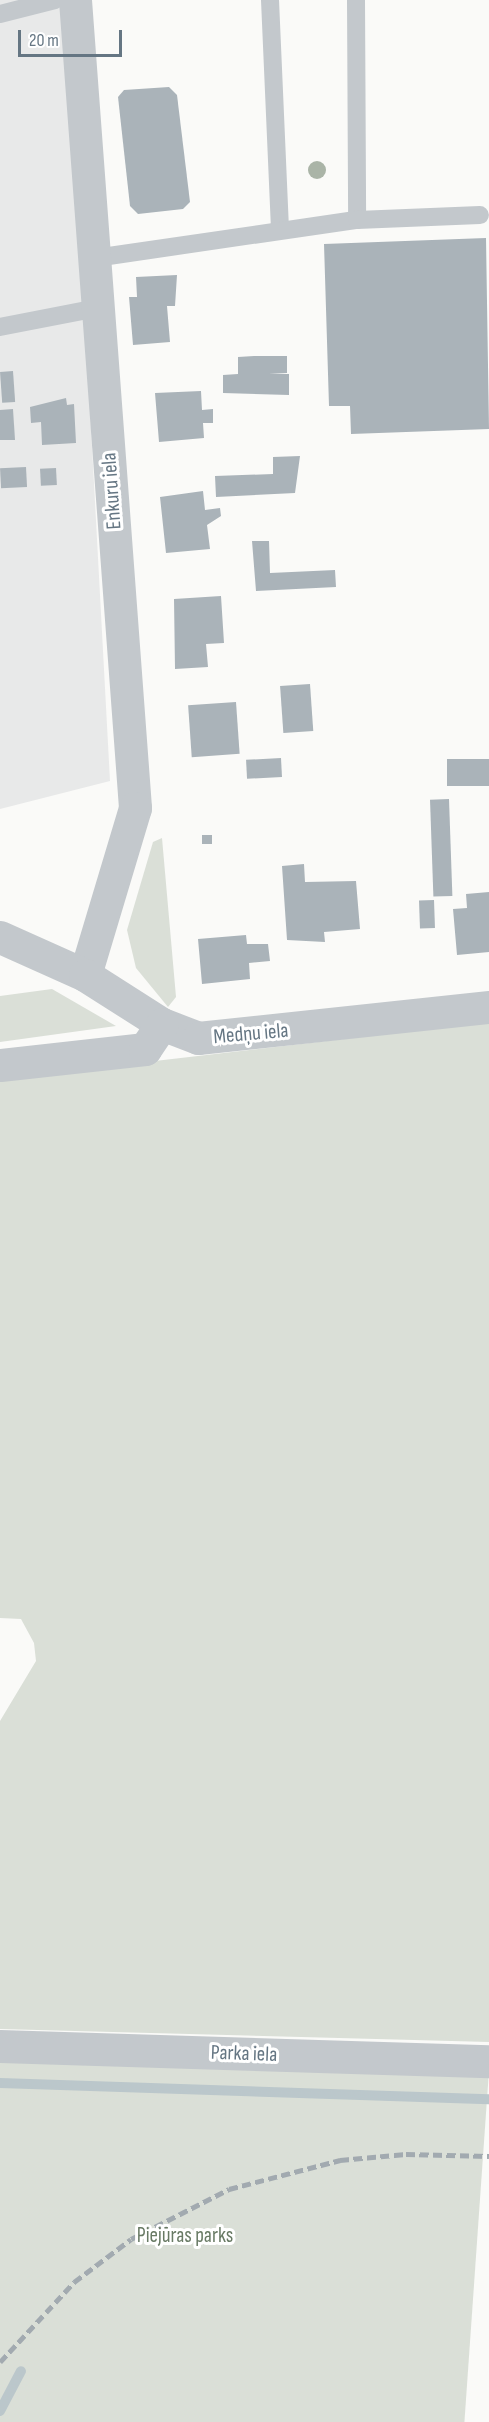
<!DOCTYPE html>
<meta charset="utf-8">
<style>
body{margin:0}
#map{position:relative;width:489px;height:2422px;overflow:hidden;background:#fafaf8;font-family:"Sofia Sans Condensed",sans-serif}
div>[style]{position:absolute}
.built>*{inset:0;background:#e8e9e9}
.green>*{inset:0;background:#dadfd7;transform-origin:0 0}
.stream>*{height:10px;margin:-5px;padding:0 5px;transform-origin:5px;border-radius:5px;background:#bbc7cb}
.building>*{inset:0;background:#aab3b9;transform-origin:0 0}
.lane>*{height:18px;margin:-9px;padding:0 9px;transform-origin:9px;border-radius:9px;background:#c3c8cc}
.street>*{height:33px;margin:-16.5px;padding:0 16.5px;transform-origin:16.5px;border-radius:16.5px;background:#c3c8cc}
.rail>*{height:4.5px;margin-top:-2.25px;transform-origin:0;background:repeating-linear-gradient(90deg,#a2aab0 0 9px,transparent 0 13.5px)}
.trees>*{width:18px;height:18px;margin:-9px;border-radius:50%;background:#aab4a7}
span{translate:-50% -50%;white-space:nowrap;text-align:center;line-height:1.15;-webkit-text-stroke:6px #fff;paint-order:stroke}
.street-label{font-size:21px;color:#657683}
.park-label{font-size:21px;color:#687a64}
.scale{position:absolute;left:18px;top:30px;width:104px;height:27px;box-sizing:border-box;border:3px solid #657683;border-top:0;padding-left:8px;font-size:18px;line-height:21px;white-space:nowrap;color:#657683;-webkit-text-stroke:4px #fff;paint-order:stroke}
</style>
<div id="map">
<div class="built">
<div style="clip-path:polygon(0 0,68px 0,110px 781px,0 809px)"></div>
</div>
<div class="green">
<div style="clip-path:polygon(162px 838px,176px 997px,168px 1007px,136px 968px,127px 930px,153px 842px)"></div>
<div style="clip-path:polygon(52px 989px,116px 1026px,0 1042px,0 996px)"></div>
<div style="clip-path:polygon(489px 1022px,489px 2042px,0 2029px,0 1721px,36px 1661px,34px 1643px,21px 1619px,0 1618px,0 1079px)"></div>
<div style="left:0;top:2039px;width:490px;height:383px;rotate:4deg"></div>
</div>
<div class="stream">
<div style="left:0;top:2083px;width:489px;rotate:1.9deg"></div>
<div style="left:0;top:2411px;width:45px;rotate:-62.3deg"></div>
</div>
<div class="building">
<div style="clip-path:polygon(169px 87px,177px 95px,190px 202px,183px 209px,138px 214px,130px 206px,118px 97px,124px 90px)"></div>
<div style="clip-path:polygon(486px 238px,489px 429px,351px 434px,350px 406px,329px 406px,324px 244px)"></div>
<div style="clip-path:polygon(177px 275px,175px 306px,167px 306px,170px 342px,133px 345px,129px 297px,137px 297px,136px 277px)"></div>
<div style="clip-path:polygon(254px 356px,287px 356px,287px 373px,269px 374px,289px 374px,289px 395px,223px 393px,223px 375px,238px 374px,238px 357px)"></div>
<div style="left:13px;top:371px;width:31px;height:13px;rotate:86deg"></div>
<div style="clip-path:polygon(201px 391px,202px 410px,213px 409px,213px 423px,203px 423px,204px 438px,159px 442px,155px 393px)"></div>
<div style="clip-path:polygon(66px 398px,67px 405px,74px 404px,76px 443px,42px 445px,41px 422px,31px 423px,30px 407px)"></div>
<div style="clip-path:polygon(13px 409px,15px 440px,0 440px,0 410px)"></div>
<div style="clip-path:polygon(300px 456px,295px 493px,216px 497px,215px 476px,273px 474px,273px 457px)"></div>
<div style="left:26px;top:467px;width:20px;height:26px;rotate:87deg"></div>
<div style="left:56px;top:468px;width:17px;height:16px;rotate:87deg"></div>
<div style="clip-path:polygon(203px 491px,205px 510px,220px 508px,221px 516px,207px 525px,210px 549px,166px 553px,160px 497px)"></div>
<div style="clip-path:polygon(252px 541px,269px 541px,270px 573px,335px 570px,336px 587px,256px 591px)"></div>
<div style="clip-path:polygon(221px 596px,224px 643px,206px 644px,208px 667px,175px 669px,174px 599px)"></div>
<div style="left:310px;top:684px;width:47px;height:30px;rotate:86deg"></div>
<div style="left:236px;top:702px;width:52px;height:48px;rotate:86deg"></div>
<div style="left:281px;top:758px;width:19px;height:35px;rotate:87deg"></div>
<div style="left:489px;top:759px;width:27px;height:42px;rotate:90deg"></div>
<div style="left:449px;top:799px;width:97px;height:19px;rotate:88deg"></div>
<div style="left:202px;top:835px;width:10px;height:9px"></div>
<div style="clip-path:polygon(304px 864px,305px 882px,356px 881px,360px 929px,324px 932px,325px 942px,287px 940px,282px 866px)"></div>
<div style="clip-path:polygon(489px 892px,489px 952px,457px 955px,453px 909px,467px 908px,466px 894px)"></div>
<div style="left:434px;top:900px;width:28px;height:15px;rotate:88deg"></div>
<div style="clip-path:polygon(246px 935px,247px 944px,268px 944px,270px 961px,249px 963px,250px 979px,202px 984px,198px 939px)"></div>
</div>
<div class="lane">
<div style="left:270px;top:0;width:229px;rotate:87.5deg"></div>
<div style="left:356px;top:0;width:220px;rotate:89.7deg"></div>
<div style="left:0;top:14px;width:57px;rotate:-14.3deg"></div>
<div style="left:95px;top:258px;width:265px;rotate:-8.3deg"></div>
<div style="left:357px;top:220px;width:123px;rotate:-2.3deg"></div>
<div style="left:0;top:327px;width:100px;rotate:-11deg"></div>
</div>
<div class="street">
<div style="left:75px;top:0;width:810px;rotate:85.75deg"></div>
<div style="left:135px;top:808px;width:174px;rotate:106.7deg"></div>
<div style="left:0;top:937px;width:93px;rotate:24.1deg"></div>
<div style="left:85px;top:975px;width:91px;rotate:32.5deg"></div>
<div style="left:162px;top:1024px;width:39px;rotate:21deg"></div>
<div style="left:198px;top:1038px;width:293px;rotate:-6.1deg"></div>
<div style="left:0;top:1065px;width:146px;rotate:-6.3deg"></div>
<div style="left:145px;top:1049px;width:30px;rotate:-56deg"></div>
<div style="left:0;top:2046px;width:489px;rotate:1.8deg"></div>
</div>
<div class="rail">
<div style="left:0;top:2362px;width:109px;rotate:-47.2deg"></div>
<div style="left:74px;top:2282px;width:71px;rotate:-37deg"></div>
<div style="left:131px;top:2239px;width:110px;rotate:-27deg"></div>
<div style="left:229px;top:2189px;width:115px;rotate:-14.6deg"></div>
<div style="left:340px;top:2160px;width:66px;rotate:-5.2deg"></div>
<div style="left:406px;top:2154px;width:83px;rotate:1.4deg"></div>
</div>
<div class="trees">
<div style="left:317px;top:170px"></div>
</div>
<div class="street-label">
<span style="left:112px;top:491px;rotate:-94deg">Enkuru iela</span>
<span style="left:251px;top:1034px;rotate:-5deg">Medņu iela</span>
<span style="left:244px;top:2054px;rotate:2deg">Parka iela</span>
</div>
<div class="park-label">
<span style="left:185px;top:2236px">Piejūras parks</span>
</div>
<div class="scale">20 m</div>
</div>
